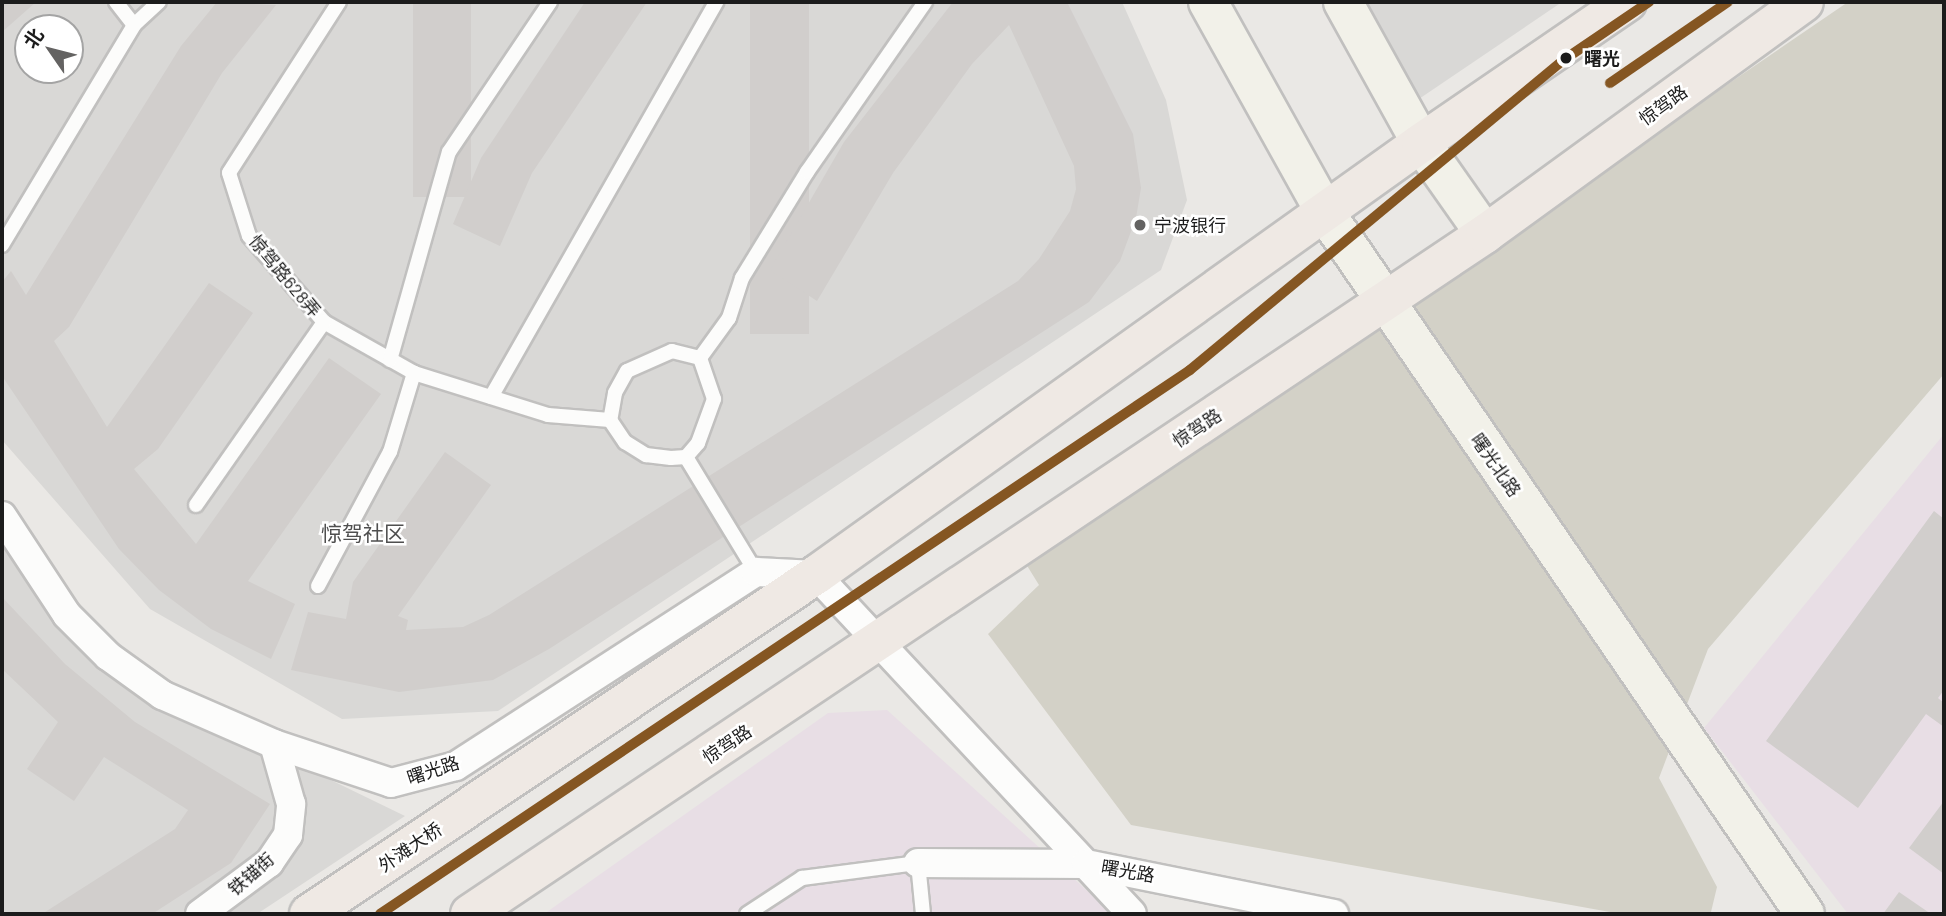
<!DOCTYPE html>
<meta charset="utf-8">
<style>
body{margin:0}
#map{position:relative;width:1946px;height:916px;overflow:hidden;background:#eae8e5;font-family:Barlow,"Noto Sans SC",sans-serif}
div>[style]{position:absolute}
.residential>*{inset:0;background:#d9d8d6}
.industrial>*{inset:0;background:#e8dee5}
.construction>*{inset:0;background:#d3d1c7}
.building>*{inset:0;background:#d1cecc;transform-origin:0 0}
.roads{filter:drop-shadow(2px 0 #c1c0bf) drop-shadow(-2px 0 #c1c0bf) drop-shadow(0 2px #c1c0bf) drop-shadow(0 -2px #c1c0bf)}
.service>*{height:14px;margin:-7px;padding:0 7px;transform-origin:7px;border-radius:7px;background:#fcfcfb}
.minor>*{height:28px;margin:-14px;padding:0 14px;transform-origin:14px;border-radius:14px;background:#fcfcfb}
.secondary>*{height:38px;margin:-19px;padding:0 19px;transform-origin:19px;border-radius:19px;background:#f2f1e9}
.primary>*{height:38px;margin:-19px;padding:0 19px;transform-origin:19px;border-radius:19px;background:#efe9e4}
.metro-1>*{height:10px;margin:-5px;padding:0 5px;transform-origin:5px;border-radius:5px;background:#855622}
.dots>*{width:19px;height:19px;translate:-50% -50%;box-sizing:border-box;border:4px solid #fff;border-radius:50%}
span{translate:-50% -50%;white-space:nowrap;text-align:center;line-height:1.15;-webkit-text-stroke:5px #fff;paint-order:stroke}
.stop-label{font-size:18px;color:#1c1c1c;font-weight:700}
.left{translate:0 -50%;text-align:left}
.street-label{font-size:18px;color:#1c1c1c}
.poi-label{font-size:18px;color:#1c1c1c}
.quarter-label{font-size:21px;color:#4f4f4f}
.frame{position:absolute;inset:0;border:4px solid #1c1c1c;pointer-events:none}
.north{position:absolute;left:14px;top:14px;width:70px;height:70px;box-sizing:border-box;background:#fff;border:2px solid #a4a4a4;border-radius:50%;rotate:305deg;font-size:19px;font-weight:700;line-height:28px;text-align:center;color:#1c1c1c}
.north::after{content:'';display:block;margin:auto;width:24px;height:32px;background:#646362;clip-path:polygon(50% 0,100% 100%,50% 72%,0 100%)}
</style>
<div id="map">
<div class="residential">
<div style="clip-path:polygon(evenodd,2px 2px,1122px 2px,1166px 100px,1187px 200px,1161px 270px,498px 711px,342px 719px,150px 609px,2px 440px,2px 2px,28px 28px,70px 28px,70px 70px,28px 70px,28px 28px)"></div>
<div style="clip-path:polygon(1358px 2px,1562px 2px,1413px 103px)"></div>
<div style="clip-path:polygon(2px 523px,170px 702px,405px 816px,257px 914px,2px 914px)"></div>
</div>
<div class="industrial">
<div style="clip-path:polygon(1944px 434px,1944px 914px,1848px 914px,1704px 728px)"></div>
<div style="clip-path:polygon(887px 710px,1113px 914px,544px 914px,828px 713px)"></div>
</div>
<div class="construction">
<div style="clip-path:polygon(1848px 2px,1944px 2px,1944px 374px,1708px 649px,1659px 778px,1717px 887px,1711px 912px,1621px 914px,1131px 825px,988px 634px,1039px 585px,1026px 564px)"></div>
</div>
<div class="building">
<div style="clip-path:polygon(2px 2px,36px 2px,2px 32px)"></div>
<div style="clip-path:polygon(217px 2px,276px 5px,222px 73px,69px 327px,54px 341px,107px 427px,209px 283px,253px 313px,158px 449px,134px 469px,196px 544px,329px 358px,381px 394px,248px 581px,295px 604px,271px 659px,211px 629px,159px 590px,119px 549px,2px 376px,2px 282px,11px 271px,26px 295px,181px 46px)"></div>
<div style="left:413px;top:2px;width:58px;height:195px"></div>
<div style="clip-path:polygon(585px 2px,647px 2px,532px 173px,500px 246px,453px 224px,481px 158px)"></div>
<div style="left:750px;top:2px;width:59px;height:332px"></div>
<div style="clip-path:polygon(953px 2px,1067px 2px,1133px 134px,1141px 188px,1136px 218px,1120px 261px,1089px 302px,549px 649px,493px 680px,399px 692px,291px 670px,308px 612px,346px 619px,353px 582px,445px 452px,491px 485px,398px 616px,408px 620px,406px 630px,463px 627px,489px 615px,1018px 281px,1039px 259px,1070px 211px,1076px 189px,1074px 166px,1009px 25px,972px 64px,893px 173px,817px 301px,770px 270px,844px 142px)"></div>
<div style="clip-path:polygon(1934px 511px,1944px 519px,1944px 690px,1938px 698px,1944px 703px,1944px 727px,1926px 714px,1858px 808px,1766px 741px)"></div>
<div style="clip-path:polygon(2px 597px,65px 664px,135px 722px,270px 804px,231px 863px,152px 914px,42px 914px,175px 829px,188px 810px,104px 757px,74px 801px,27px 769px,58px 722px,2px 669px)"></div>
<div style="clip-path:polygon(1944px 801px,1944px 874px,1909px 848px)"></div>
<div style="clip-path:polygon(1899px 892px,1931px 914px,1883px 914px)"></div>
</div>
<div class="roads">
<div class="service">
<div style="left:116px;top:2px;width:29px;rotate:52deg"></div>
<div style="left:339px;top:2px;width:203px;rotate:122.8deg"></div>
<div style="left:229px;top:173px;width:66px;rotate:72.4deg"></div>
<div style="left:249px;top:236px;width:114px;rotate:48.9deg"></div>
<div style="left:324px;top:322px;width:103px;rotate:29.5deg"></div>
<div style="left:414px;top:373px;width:140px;rotate:17.4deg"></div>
<div style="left:548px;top:415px;width:62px;rotate:4.6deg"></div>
<div style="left:2px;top:245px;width:257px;rotate:-59deg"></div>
<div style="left:134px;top:25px;width:34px;rotate:-43deg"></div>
<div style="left:700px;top:358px;width:29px;rotate:-166deg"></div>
<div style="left:672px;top:351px;width:49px;rotate:156deg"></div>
<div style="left:627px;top:371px;width:25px;rotate:119deg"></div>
<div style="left:615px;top:393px;width:27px;rotate:100deg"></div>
<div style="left:610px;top:420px;width:27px;rotate:56deg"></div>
<div style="left:625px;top:442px;width:25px;rotate:32deg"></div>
<div style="left:646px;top:455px;width:25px;rotate:7deg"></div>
<div style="left:671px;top:458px;width:15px;rotate:-4deg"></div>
<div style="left:686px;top:457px;width:18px;rotate:-49deg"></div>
<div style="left:698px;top:443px;width:47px;rotate:-70deg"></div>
<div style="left:714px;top:399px;width:43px;rotate:-108.9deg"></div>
<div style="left:700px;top:358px;width:49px;rotate:-54.1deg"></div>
<div style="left:729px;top:318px;width:42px;rotate:-72deg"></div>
<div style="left:742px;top:278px;width:124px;rotate:-58.5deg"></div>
<div style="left:807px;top:172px;width:207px;rotate:-55.2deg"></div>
<div style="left:390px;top:360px;width:216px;rotate:-74.2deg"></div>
<div style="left:449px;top:152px;width:181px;rotate:-56deg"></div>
<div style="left:491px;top:397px;width:455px;rotate:-60.3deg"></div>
<div style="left:686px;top:457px;width:135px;rotate:58.7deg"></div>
<div style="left:196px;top:505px;width:223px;rotate:-55deg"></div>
<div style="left:318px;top:586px;width:152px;rotate:-61.8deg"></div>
<div style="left:390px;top:452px;width:83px;rotate:-73.1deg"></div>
<div style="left:747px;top:914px;width:66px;rotate:-33.2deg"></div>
<div style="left:802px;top:878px;width:117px;rotate:-7.4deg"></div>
<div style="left:918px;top:863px;width:51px;rotate:84.4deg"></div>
</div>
<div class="minor">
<div style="left:2px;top:516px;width:118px;rotate:56.7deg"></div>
<div style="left:67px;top:615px;width:58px;rotate:45deg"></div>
<div style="left:108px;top:656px;width:67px;rotate:35.8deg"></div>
<div style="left:162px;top:695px;width:122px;rotate:23.6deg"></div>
<div style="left:274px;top:744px;width:123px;rotate:18.4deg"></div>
<div style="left:391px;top:783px;width:67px;rotate:-14.7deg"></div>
<div style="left:456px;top:766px;width:357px;rotate:-32.9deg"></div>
<div style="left:756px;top:572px;width:60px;rotate:2.9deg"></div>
<div style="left:816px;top:575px;width:463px;rotate:47deg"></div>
<div style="left:918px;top:863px;width:168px;rotate:0.3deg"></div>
<div style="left:1086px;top:864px;width:253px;rotate:11.4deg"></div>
<div style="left:200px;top:914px;width:86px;rotate:-36.5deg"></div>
<div style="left:269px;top:863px;width:34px;rotate:-56deg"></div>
<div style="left:288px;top:835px;width:31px;rotate:-84deg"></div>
<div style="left:291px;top:804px;width:62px;rotate:-105.8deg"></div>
</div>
<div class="secondary">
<div style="left:1208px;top:2px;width:243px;rotate:60.9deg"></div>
<div style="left:1326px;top:214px;width:848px;rotate:55.62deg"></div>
<div style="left:1343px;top:2px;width:161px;rotate:61deg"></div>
<div style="left:1421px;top:143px;width:111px;rotate:54.9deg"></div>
</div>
<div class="primary">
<div style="left:309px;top:914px;width:610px;rotate:-33.77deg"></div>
<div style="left:816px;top:575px;width:743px;rotate:-35.53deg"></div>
<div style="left:1421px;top:143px;width:250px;rotate:-34.4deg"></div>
<div style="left:470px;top:914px;width:1222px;rotate:-33.82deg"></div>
<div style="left:1485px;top:234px;width:394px;rotate:-36deg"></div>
</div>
</div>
<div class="metro-1">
<div style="left:1610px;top:83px;width:143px;rotate:-34.5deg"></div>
<div style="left:380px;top:914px;width:976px;rotate:-33.89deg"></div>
<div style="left:1190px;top:370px;width:487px;rotate:-39.7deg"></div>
<div style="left:1565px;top:59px;width:102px;rotate:-34.2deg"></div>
</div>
<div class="dots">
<div style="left:1566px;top:58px;background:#1c1c1c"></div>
<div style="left:1140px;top:225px;background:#646362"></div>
</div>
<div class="stop-label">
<span class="left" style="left:1584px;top:58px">曙光</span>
</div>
<div class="street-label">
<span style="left:1663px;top:105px;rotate:-36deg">惊驾路</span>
<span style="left:285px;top:276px;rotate:50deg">惊驾路628弄</span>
<span style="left:1197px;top:428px;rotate:-34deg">惊驾路</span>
<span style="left:1496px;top:465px;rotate:55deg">曙光北路</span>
<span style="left:727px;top:744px;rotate:-34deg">惊驾路</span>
<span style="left:433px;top:770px;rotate:-18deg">曙光路</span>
<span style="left:410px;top:847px;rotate:-34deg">外滩大桥</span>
<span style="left:1128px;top:871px;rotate:10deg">曙光路</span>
<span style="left:251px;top:874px;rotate:-41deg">铁锚街</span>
</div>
<div class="poi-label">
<span class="left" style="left:1154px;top:225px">宁波银行</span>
</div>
<div class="quarter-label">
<span style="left:363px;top:533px">惊驾社区</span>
</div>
<div class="frame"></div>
<div class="north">北</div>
</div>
